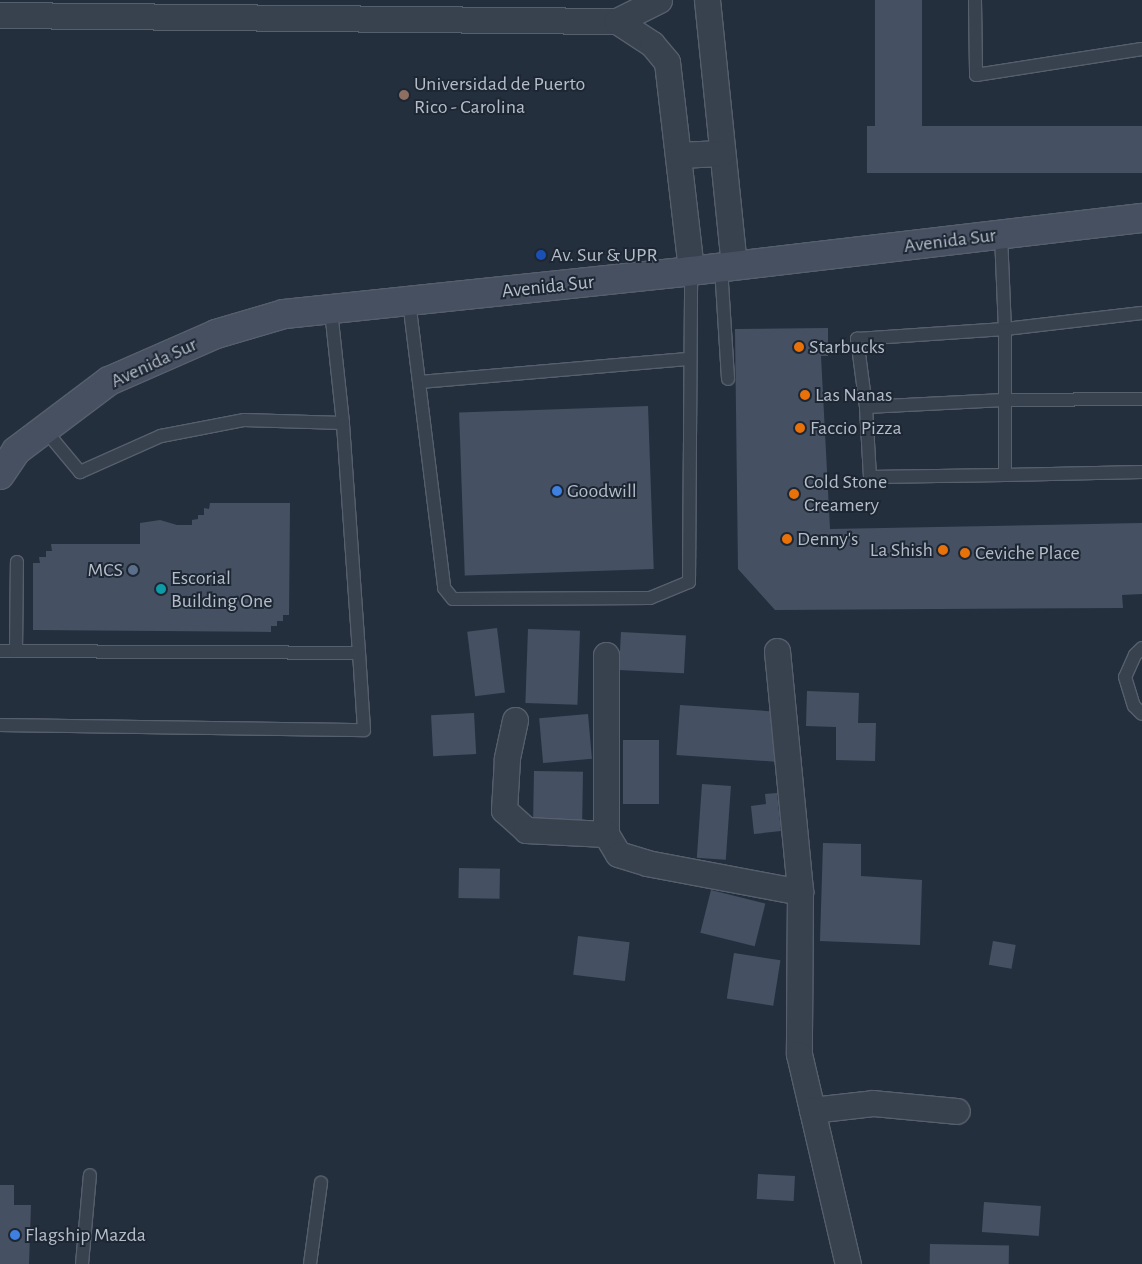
<!DOCTYPE html>
<style>
body{margin:0}
#map{position:relative;width:1142px;height:1264px;overflow:hidden;background:#242f3e;font-family:"Alegreya Sans",sans-serif}
div>[style]{position:absolute}
.building>*{inset:0;background:#455162;transform-origin:0 0}
.roads{filter:drop-shadow(1px 0 #565f6c) drop-shadow(-1px 0 #565f6c) drop-shadow(0 1px #565f6c) drop-shadow(0 -1px #565f6c)}
.lane>*{height:12px;margin:-6px;padding:0 6px;transform-origin:6px;border-radius:6px;background:#38414e}
.street>*{height:25px;margin:-12.5px;padding:0 12.5px;transform-origin:12.5px;border-radius:12.5px;background:#38414e}
.secondary>*{height:28px;margin:-14px;padding:0 14px;transform-origin:14px;border-radius:14px;background:#465061}
.dots>*{width:14px;height:14px;translate:-50% -50%;box-sizing:border-box;border:2px solid #1d2633;border-radius:50%}
span{translate:-50% -50%;white-space:nowrap;text-align:center;line-height:1.15;-webkit-text-stroke:4px #1d2633;paint-order:stroke}
.poi-label{font-size:20px;color:#b4bcc9}
.left{translate:0 -50%;text-align:left}
.right{translate:-100% -50%;text-align:right}
.street-label{font-size:20px;color:#b4bcc9}
</style>
<div id="map">
<div class="building">
<div style="left:875px;top:0;width:47px;height:133px"></div>
<div style="left:1142px;top:126px;width:47px;height:275px;rotate:90deg"></div>
<div style="clip-path:polygon(828px 328px,828px 356px,821px 356px,830px 529px,1142px 523px,1142px 594px,1122px 595px,1123px 608px,775px 610px,738px 569px,735px 329px)"></div>
<div style="left:648px;top:406px;width:163px;height:189px;rotate:88deg"></div>
<div style="clip-path:polygon(210px 503px,290px 503px,289px 615px,283px 615px,283px 621px,277px 621px,277px 626px,271px 626px,271px 632px,33px 630px,33px 563px,40px 563px,39px 557px,46px 557px,46px 551px,52px 551px,51px 544px,140px 544px,140px 523px,160px 520px,177px 525px,192px 525px,192px 520px,198px 519px,198px 515px,204px 515px,204px 508px,209px 509px)"></div>
<div style="left:497px;top:628px;width:65px;height:30px;rotate:83deg"></div>
<div style="left:528px;top:629px;width:52px;height:74px;rotate:2deg"></div>
<div style="left:621px;top:632px;width:65px;height:38px;rotate:3deg"></div>
<div style="clip-path:polygon(807px 691px,859px 693px,858px 723px,876px 723px,875px 761px,836px 760px,836px 727px,806px 726px)"></div>
<div style="left:680px;top:705px;width:100px;height:50px;rotate:4deg"></div>
<div style="left:474px;top:713px;width:41px;height:43px;rotate:87deg"></div>
<div style="left:588px;top:714px;width:45px;height:49px;rotate:85deg"></div>
<div style="left:659px;top:740px;width:64px;height:36px;rotate:90deg"></div>
<div style="left:534px;top:771px;width:49px;height:50px;rotate:1deg"></div>
<div style="left:702px;top:784px;width:29px;height:74px;rotate:4deg"></div>
<div style="clip-path:polygon(777px 793px,781px 831px,754px 834px,751px 806px,766px 804px,765px 794px)"></div>
<div style="clip-path:polygon(823px 843px,861px 844px,861px 876px,922px 880px,920px 945px,820px 941px)"></div>
<div style="left:459px;top:868px;width:41px;height:30px;rotate:1deg"></div>
<div style="left:711px;top:890px;width:56px;height:44px;rotate:14deg"></div>
<div style="left:578px;top:936px;width:52px;height:39px;rotate:7deg"></div>
<div style="left:993px;top:941px;width:23px;height:24px;rotate:10deg"></div>
<div style="left:734px;top:953px;width:47px;height:46px;rotate:9deg"></div>
<div style="left:758px;top:1174px;width:37px;height:25px;rotate:3deg"></div>
<div style="clip-path:polygon(0 1185px,14px 1185px,14px 1205px,31px 1205px,29px 1264px,0 1264px)"></div>
<div style="left:984px;top:1202px;width:57px;height:30px;rotate:4deg"></div>
<div style="left:930px;top:1244px;width:79px;height:20px;rotate:1deg"></div>
</div>
<div class="roads">
<div class="lane">
<div style="left:975px;top:0;width:75px;rotate:89.2deg"></div>
<div style="left:976px;top:75px;width:168px;rotate:-8.9deg"></div>
<div style="left:1001px;top:235px;width:94px;rotate:87.6deg"></div>
<div style="left:1005px;top:329px;width:138px;rotate:-6.7deg"></div>
<div style="left:721px;top:267px;width:112px;rotate:86.4deg"></div>
<div style="left:409px;top:301px;width:289px;rotate:83deg"></div>
<div style="left:444px;top:588px;width:14px;rotate:51deg"></div>
<div style="left:453px;top:599px;width:197px;rotate:-0.3deg"></div>
<div style="left:650px;top:598px;width:42px;rotate:-22.3deg"></div>
<div style="left:689px;top:582px;width:311px;rotate:-89.6deg"></div>
<div style="left:420px;top:382px;width:271px;rotate:-4.9deg"></div>
<div style="left:866px;top:407px;width:69px;rotate:-97.5deg"></div>
<div style="left:857px;top:339px;width:148px;rotate:-3.9deg"></div>
<div style="left:1005px;top:329px;width:146px;rotate:90deg"></div>
<div style="left:1005px;top:475px;width:137px;rotate:-1.3deg"></div>
<div style="left:45px;top:430px;width:55px;rotate:50.2deg"></div>
<div style="left:80px;top:472px;width:89px;rotate:-24deg"></div>
<div style="left:161px;top:436px;width:85px;rotate:-10.9deg"></div>
<div style="left:244px;top:420px;width:99px;rotate:1.7deg"></div>
<div style="left:1005px;top:475px;width:135px;rotate:179.2deg"></div>
<div style="left:870px;top:477px;width:70px;rotate:-93.3deg"></div>
<div style="left:866px;top:407px;width:138px;rotate:-2.9deg"></div>
<div style="left:1004px;top:400px;width:138px;rotate:-0.4deg"></div>
<div style="left:1142px;top:648px;width:10px;rotate:135deg"></div>
<div style="left:1135px;top:655px;width:24px;rotate:114deg"></div>
<div style="left:1125px;top:677px;width:30px;rotate:73deg"></div>
<div style="left:1134px;top:706px;width:11px;rotate:45deg"></div>
<div style="left:0;top:651px;width:359px;rotate:0.3deg"></div>
<div style="left:359px;top:653px;width:231px;rotate:-94deg"></div>
<div style="left:343px;top:423px;width:114px;rotate:-96.1deg"></div>
<div style="left:16px;top:651px;width:89px;rotate:-89.4deg"></div>
<div style="left:0;top:725px;width:364px;rotate:0.8deg"></div>
<div style="left:364px;top:730px;width:77px;rotate:-93.7deg"></div>
<div style="left:82px;top:1264px;width:89px;rotate:-84.9deg"></div>
<div style="left:310px;top:1264px;width:82px;rotate:-82.3deg"></div>
</div>
<div class="street">
<div style="left:707px;top:0;width:267px;rotate:84.2deg"></div>
<div style="left:0;top:15px;width:617px;rotate:0.56deg"></div>
<div style="left:617px;top:21px;width:47px;rotate:-26.6deg"></div>
<div style="left:617px;top:21px;width:42px;rotate:33.3deg"></div>
<div style="left:652px;top:44px;width:23px;rotate:50deg"></div>
<div style="left:667px;top:62px;width:210px;rotate:83.4deg"></div>
<div style="left:678px;top:155px;width:44px;rotate:-2.6deg"></div>
<div style="left:777px;top:651px;width:242px;rotate:84.5deg"></div>
<div style="left:800px;top:892px;width:162px;rotate:90.4deg"></div>
<div style="left:799px;top:1054px;width:216px;rotate:76.9deg"></div>
<div style="left:606px;top:655px;width:179px;rotate:90deg"></div>
<div style="left:606px;top:834px;width:23px;rotate:59deg"></div>
<div style="left:618px;top:854px;width:30px;rotate:17deg"></div>
<div style="left:647px;top:863px;width:156px;rotate:10.7deg"></div>
<div style="left:515px;top:720px;width:40px;rotate:102deg"></div>
<div style="left:507px;top:759px;width:51px;rotate:93.4deg"></div>
<div style="left:504px;top:810px;width:30px;rotate:42deg"></div>
<div style="left:526px;top:830px;width:80px;rotate:2.9deg"></div>
<div style="left:812px;top:1110px;width:61px;rotate:-6.5deg"></div>
<div style="left:873px;top:1103px;width:84px;rotate:5.4deg"></div>
</div>
<div class="secondary">
<div style="left:0;top:475px;width:29px;rotate:-56deg"></div>
<div style="left:16px;top:451px;width:116px;rotate:-37deg"></div>
<div style="left:109px;top:381px;width:117px;rotate:-23.7deg"></div>
<div style="left:216px;top:334px;width:71px;rotate:-16.4deg"></div>
<div style="left:284px;top:314px;width:409px;rotate:-6deg"></div>
<div style="left:691px;top:271px;width:454px;rotate:-6.7deg"></div>
</div>
</div>
<div class="dots">
<div style="left:404px;top:95px;background:#8d6e63"></div>
<div style="left:541px;top:255px;background:#1a4fb4"></div>
<div style="left:799px;top:347px;background:#e8710a"></div>
<div style="left:805px;top:395px;background:#e8710a"></div>
<div style="left:800px;top:428px;background:#e8710a"></div>
<div style="left:557px;top:491px;background:#3f7fe0"></div>
<div style="left:794px;top:494px;background:#e8710a"></div>
<div style="left:787px;top:539px;background:#e8710a"></div>
<div style="left:943px;top:550px;background:#e8710a"></div>
<div style="left:965px;top:553px;background:#e8710a"></div>
<div style="left:133px;top:570px;background:#5c6f8a"></div>
<div style="left:161px;top:589px;background:#0f9aa8"></div>
<div style="left:15px;top:1235px;background:#3f7fe0"></div>
</div>
<div class="poi-label">
<span class="left" style="left:414px;top:96px">Universidad de Puerto<br>Rico - Carolina</span>
<span class="left" style="left:551px;top:255px">Av. Sur &amp; UPR</span>
<span class="left" style="left:809px;top:347px">Starbucks</span>
<span class="left" style="left:815px;top:395px">Las Nanas</span>
<span class="left" style="left:810px;top:428px">Faccio Pizza</span>
<span class="left" style="left:804px;top:494px">Cold Stone<br>Creamery</span>
<span class="left" style="left:567px;top:491px">Goodwill</span>
<span class="left" style="left:797px;top:539px">Denny's</span>
<span class="right" style="left:933px;top:550px">La Shish</span>
<span class="left" style="left:975px;top:553px">Ceviche Place</span>
<span class="right" style="left:123px;top:570px">MCS</span>
<span class="left" style="left:171px;top:590px">Escorial<br>Building One</span>
<span class="left" style="left:25px;top:1235px">Flagship Mazda</span>
</div>
<div class="street-label">
<span style="left:950px;top:241px;rotate:-7deg">Avenida Sur</span>
<span style="left:548px;top:287px;rotate:-6deg">Avenida Sur</span>
<span style="left:154px;top:363px;rotate:-25deg">Avenida Sur</span>
</div>
</div>
